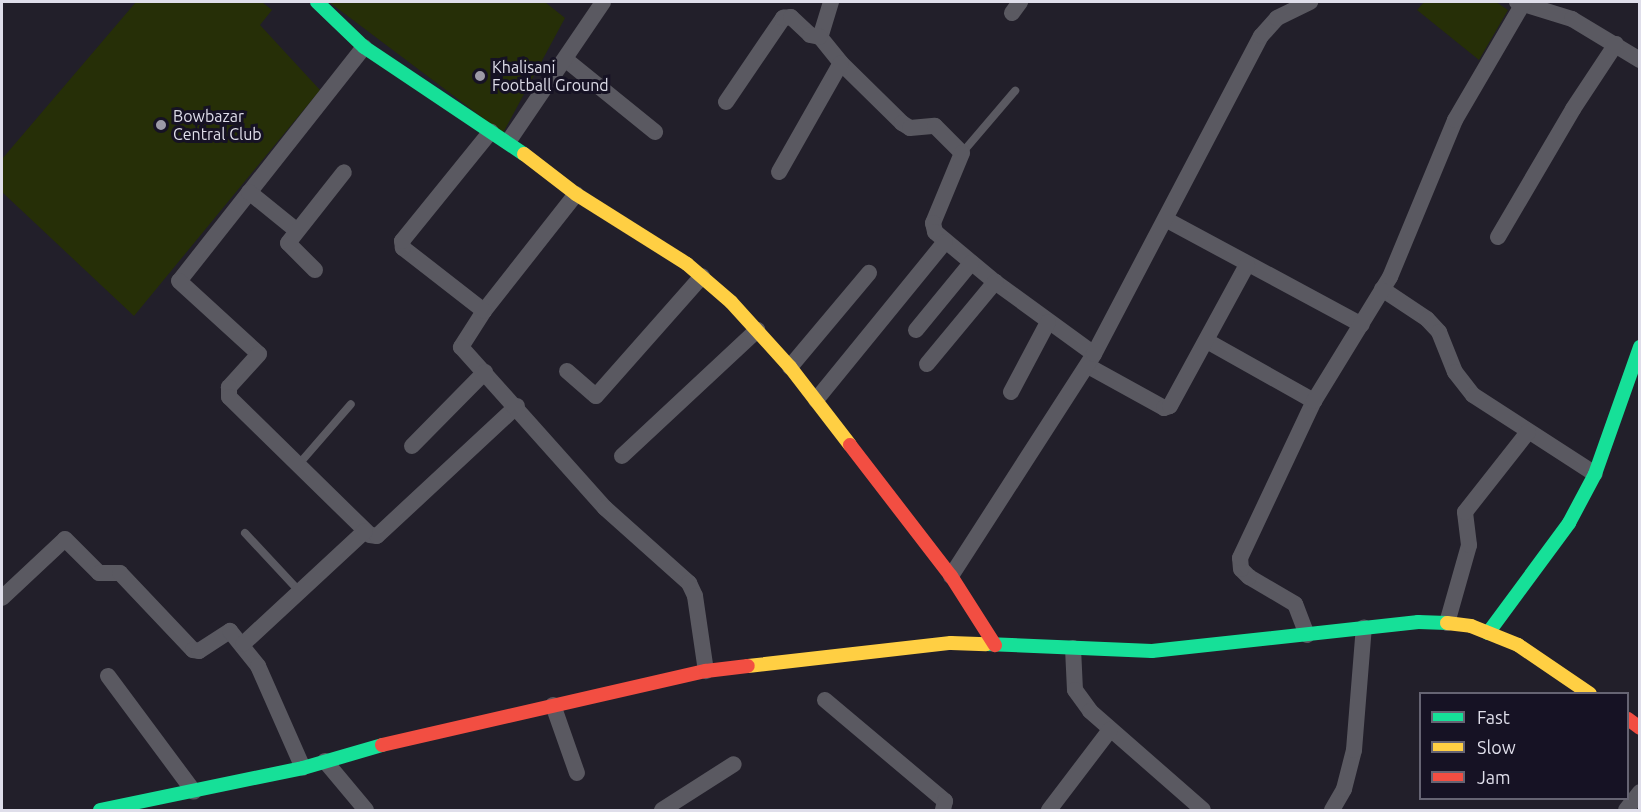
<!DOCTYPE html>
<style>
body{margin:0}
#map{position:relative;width:1641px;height:812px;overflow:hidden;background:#221f2a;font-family:Ubuntu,sans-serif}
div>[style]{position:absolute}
.green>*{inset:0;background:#262f07}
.lane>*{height:8px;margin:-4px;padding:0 4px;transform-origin:4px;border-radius:4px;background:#5a5961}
.street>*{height:16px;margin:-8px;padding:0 8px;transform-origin:8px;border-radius:8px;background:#5a5961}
.fast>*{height:14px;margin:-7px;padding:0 7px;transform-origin:7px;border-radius:7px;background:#16e098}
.slow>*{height:14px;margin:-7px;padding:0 7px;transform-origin:7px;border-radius:7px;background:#ffcf43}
.jam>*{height:14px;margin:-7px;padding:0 7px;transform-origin:7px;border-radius:7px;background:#f24e42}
.dots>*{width:16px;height:16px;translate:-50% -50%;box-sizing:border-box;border:3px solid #161224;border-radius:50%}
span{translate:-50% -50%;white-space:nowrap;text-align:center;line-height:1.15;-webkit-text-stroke:6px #161224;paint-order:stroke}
.poi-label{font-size:16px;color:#dfdeea}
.left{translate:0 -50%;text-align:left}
.frame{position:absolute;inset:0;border:3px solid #dfdeea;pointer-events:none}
.legend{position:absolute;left:1419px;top:692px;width:210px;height:108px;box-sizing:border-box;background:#161224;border:2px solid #666473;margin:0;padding:8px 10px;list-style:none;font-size:18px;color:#dfdeea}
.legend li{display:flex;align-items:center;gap:12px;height:30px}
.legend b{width:30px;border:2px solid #666473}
</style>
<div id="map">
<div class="green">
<div style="clip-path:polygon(136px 2px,262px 2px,272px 10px,260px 25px,320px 90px,134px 316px,2px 192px,2px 159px)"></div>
<div style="clip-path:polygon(329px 2px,545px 2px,565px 18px,503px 133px)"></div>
<div style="clip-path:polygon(1424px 2px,1496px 2px,1508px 10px,1479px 60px,1417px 10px)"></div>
</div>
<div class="lane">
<div style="left:962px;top:153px;width:82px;rotate:-49.5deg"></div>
<div style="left:299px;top:464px;width:79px;rotate:-49.1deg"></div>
<div style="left:245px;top:533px;width:81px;rotate:47deg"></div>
</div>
<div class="street">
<div style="left:831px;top:2px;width:37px;rotate:107deg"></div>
<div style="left:820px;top:37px;width:33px;rotate:51deg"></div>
<div style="left:841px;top:63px;width:86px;rotate:44.5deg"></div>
<div style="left:902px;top:123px;width:9px;rotate:32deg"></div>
<div style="left:910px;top:128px;width:25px;rotate:-5deg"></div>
<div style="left:935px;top:126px;width:38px;rotate:45deg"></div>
<div style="left:962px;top:153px;width:76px;rotate:112.5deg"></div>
<div style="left:933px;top:223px;width:9px;rotate:77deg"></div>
<div style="left:935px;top:232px;width:78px;rotate:39.8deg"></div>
<div style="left:995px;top:282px;width:122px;rotate:36deg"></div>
<div style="left:1517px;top:2px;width:58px;rotate:17.2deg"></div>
<div style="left:1572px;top:19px;width:79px;rotate:31.1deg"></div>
<div style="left:1012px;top:13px;width:14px;rotate:-54deg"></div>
<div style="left:364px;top:47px;width:298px;rotate:128.3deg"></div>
<div style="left:179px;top:281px;width:108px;rotate:42.4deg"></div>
<div style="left:259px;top:354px;width:45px;rotate:132.3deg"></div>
<div style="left:229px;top:387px;width:10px;rotate:90deg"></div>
<div style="left:229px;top:397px;width:197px;rotate:44.4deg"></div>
<div style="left:370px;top:535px;width:7px;rotate:8deg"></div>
<div style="left:377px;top:536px;width:191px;rotate:-42.9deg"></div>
<div style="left:565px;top:59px;width:116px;rotate:39deg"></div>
<div style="left:726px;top:102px;width:102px;rotate:-55.8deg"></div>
<div style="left:783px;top:18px;width:8px;rotate:-7deg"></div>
<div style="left:791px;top:17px;width:26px;rotate:43deg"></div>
<div style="left:810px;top:35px;width:10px;rotate:11deg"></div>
<div style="left:508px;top:142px;width:169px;rotate:-55.8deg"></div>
<div style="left:779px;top:172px;width:125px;rotate:-60.4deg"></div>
<div style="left:249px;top:192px;width:60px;rotate:39deg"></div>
<div style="left:576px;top:194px;width:149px;rotate:128.2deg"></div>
<div style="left:484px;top:311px;width:43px;rotate:122.6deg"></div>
<div style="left:461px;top:347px;width:216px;rotate:48.2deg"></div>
<div style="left:605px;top:508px;width:113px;rotate:41.8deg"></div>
<div style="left:689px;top:583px;width:14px;rotate:65deg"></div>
<div style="left:695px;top:596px;width:76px;rotate:81.7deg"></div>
<div style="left:1167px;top:220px;width:221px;rotate:28.3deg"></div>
<div style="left:1498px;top:237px;width:148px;rotate:-59.6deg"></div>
<div style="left:1573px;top:109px;width:78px;rotate:-56.5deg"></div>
<div style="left:315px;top:270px;width:38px;rotate:-135deg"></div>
<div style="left:288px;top:243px;width:90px;rotate:-51.7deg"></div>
<div style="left:1382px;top:289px;width:54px;rotate:33.7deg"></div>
<div style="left:1427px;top:319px;width:18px;rotate:47deg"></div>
<div style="left:1439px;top:332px;width:43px;rotate:68.2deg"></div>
<div style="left:1455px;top:372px;width:29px;rotate:52deg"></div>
<div style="left:1473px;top:395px;width:145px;rotate:32.9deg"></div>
<div style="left:484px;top:311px;width:103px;rotate:-142.1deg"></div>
<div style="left:403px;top:248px;width:7px;rotate:-98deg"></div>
<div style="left:402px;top:241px;width:141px;rotate:-51deg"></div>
<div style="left:916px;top:330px;width:87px;rotate:-50.6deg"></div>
<div style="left:1207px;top:341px;width:123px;rotate:29.3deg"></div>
<div style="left:927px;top:364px;width:107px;rotate:-50.3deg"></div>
<div style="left:1088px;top:366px;width:87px;rotate:28.9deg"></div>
<div style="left:1164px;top:408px;width:6px;rotate:-18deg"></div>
<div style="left:1170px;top:406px;width:161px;rotate:-61.4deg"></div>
<div style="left:790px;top:367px;width:123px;rotate:-50deg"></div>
<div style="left:567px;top:371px;width:38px;rotate:41deg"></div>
<div style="left:596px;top:396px;width:160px;rotate:-48.5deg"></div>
<div style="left:1011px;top:392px;width:79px;rotate:-62.1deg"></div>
<div style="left:816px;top:400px;width:204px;rotate:-50.8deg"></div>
<div style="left:412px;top:446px;width:104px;rotate:-45.4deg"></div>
<div style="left:622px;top:456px;width:185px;rotate:-43deg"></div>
<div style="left:951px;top:576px;width:264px;rotate:-57.2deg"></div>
<div style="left:1094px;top:354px;width:359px;rotate:-62.3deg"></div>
<div style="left:1261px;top:36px;width:24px;rotate:-48deg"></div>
<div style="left:1277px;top:18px;width:37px;rotate:-26deg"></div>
<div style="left:2px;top:598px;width:86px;rotate:-43.1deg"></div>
<div style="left:65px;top:539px;width:48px;rotate:45deg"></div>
<div style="left:99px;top:573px;width:21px"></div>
<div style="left:120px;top:573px;width:106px;rotate:46.5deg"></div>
<div style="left:193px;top:650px;width:6px;rotate:9deg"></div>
<div style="left:199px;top:651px;width:37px;rotate:-33deg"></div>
<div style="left:230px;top:631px;width:45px;rotate:51.3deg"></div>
<div style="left:258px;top:666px;width:111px;rotate:66.2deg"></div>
<div style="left:1447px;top:623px;width:81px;rotate:-74.2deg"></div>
<div style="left:1469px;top:545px;width:33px;rotate:-97deg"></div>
<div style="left:1465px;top:512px;width:102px;rotate:-51.8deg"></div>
<div style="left:1307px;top:635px;width:33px;rotate:-111deg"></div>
<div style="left:1295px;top:604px;width:53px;rotate:-149.6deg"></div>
<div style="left:1249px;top:577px;width:11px;rotate:-135deg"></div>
<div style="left:1241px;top:569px;width:11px;rotate:-95deg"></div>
<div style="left:1240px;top:558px;width:174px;rotate:-64.8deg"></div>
<div style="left:1314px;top:401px;width:145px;rotate:-58.5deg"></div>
<div style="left:1390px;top:277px;width:170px;rotate:-67.5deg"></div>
<div style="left:1455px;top:120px;width:137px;rotate:-59.7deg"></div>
<div style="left:243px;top:644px;width:166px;rotate:-42.8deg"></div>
<div style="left:1073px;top:648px;width:42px;rotate:87.3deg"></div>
<div style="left:1075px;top:690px;width:26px;rotate:54deg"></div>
<div style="left:1090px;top:711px;width:150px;rotate:41.2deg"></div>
<div style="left:108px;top:676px;width:144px;rotate:53.4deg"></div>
<div style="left:825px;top:700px;width:157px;rotate:40.1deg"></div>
<div style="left:945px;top:801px;width:9px;rotate:103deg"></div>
<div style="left:553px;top:705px;width:72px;rotate:70.6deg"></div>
<div style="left:325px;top:761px;width:64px;rotate:50.1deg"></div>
<div style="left:662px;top:810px;width:85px;rotate:-32.6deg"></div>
<div style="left:1049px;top:810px;width:101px;rotate:-52.7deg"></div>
<div style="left:1332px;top:810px;width:24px;rotate:-60deg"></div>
<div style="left:1344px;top:789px;width:40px;rotate:-75.6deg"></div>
<div style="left:1354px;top:750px;width:123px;rotate:-85.4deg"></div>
<div style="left:1626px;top:810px;width:23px;rotate:-52deg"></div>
</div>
<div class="fast">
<div style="left:317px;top:2px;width:65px;rotate:43.8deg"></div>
<div style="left:364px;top:47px;width:192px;rotate:33.8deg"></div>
<div style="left:1488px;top:633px;width:137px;rotate:-53.6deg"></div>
<div style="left:1569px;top:523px;width:55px;rotate:-62deg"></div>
<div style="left:1595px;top:474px;width:135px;rotate:-70.5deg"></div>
<div style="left:986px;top:644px;width:166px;rotate:2.4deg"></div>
<div style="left:1152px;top:651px;width:268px;rotate:-6.2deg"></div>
<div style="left:1418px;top:622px;width:29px;rotate:2deg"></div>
<div style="left:100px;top:810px;width:207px;rotate:-11.7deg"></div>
<div style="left:303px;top:768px;width:82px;rotate:-16.2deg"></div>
</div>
<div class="slow">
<div style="left:524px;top:154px;width:66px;rotate:37.6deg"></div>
<div style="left:576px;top:194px;width:131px;rotate:32.2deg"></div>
<div style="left:687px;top:264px;width:58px;rotate:40.8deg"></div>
<div style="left:731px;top:302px;width:88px;rotate:47.8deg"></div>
<div style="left:790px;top:367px;width:98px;rotate:52.4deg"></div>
<div style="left:1447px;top:623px;width:24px;rotate:7deg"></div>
<div style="left:1471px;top:626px;width:51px;rotate:22deg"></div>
<div style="left:1518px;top:645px;width:87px;rotate:34.2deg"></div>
<div style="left:748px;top:666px;width:204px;rotate:-6.5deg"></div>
<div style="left:951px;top:643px;width:35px;rotate:2deg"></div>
</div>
<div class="jam">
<div style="left:850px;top:445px;width:165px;rotate:52.4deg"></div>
<div style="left:951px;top:576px;width:82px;rotate:57.5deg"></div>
<div style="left:1628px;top:719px;width:15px;rotate:37deg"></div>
<div style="left:382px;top:745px;width:332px;rotate:-12.9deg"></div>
<div style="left:706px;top:671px;width:42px;rotate:-6.8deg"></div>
</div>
<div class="dots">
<div style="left:480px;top:76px;background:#9d9ba7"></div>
<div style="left:161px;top:125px;background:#9d9ba7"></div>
</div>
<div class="poi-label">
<span class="left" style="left:492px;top:76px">Khalisani<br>Football Ground</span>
<span class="left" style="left:173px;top:125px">Bowbazar<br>Central Club</span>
</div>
<div class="frame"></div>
<ul class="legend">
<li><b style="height:8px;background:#16e098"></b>Fast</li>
<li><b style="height:8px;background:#ffcf43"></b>Slow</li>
<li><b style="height:8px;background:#f24e42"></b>Jam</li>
</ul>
</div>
